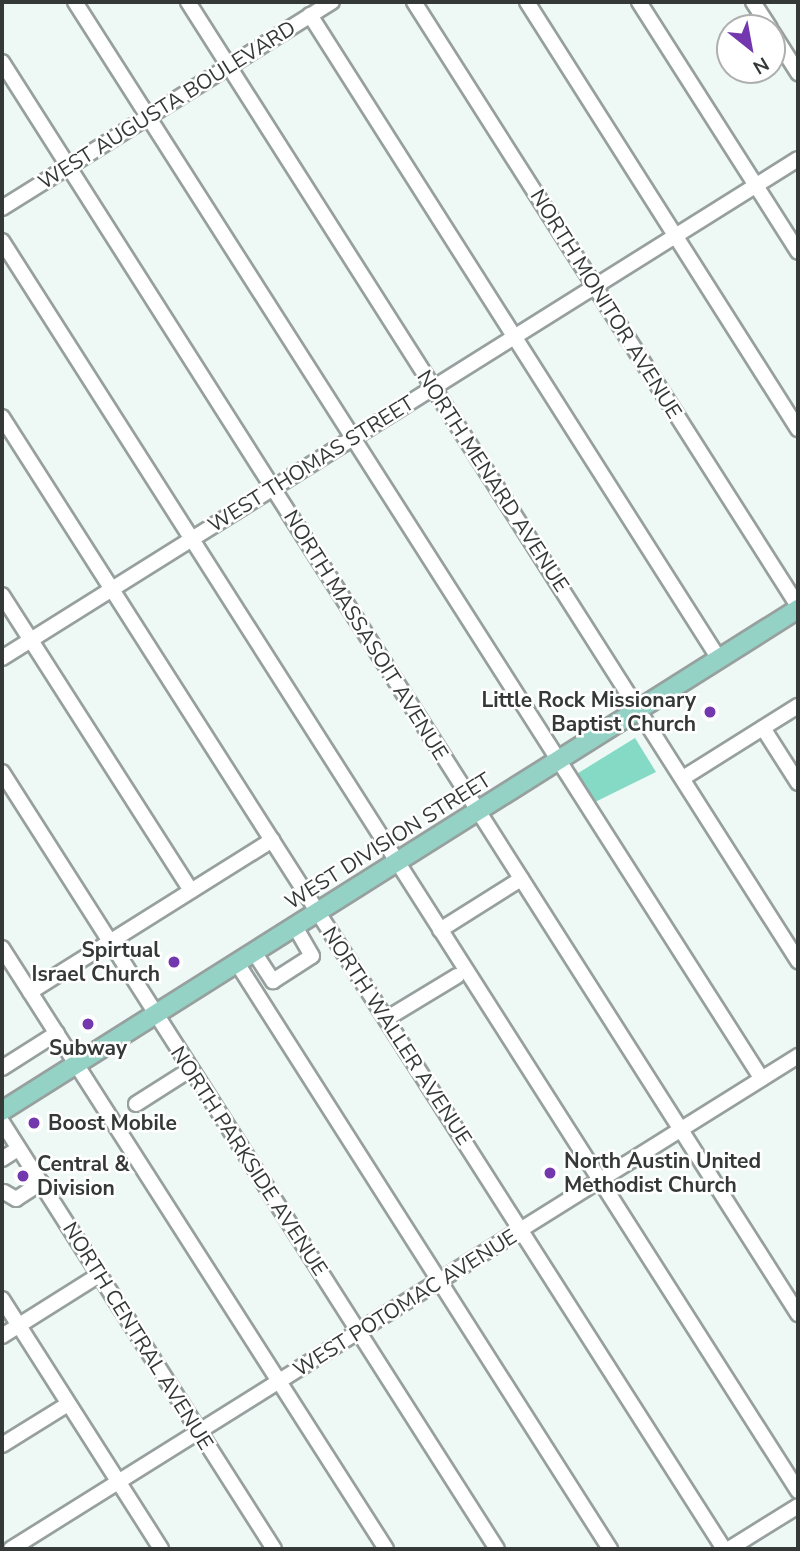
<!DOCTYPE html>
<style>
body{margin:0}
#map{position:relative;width:800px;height:1551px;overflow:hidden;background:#eef8f5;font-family:"Nunito Sans",sans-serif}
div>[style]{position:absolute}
.green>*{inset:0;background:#84dac5}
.roads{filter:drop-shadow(2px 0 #97a09e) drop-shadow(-2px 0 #97a09e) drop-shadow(0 2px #97a09e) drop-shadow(0 -2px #97a09e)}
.minor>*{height:14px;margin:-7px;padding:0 7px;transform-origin:7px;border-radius:7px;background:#fff}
.major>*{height:18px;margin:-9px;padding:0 9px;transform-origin:9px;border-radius:9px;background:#93d2c4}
.dots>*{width:19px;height:19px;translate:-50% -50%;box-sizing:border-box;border:4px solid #fff;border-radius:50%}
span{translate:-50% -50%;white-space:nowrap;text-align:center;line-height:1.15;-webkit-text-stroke:5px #fff;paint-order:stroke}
.street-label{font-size:21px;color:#343837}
.poi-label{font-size:21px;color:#343837;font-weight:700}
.right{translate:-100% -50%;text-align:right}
.left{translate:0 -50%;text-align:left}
.frame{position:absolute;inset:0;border:4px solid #343837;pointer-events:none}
.north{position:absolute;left:716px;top:14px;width:70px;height:70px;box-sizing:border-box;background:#fff;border:2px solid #aeafaf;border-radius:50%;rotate:149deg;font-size:19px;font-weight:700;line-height:28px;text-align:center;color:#343837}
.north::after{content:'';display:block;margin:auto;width:24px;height:32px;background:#7338ae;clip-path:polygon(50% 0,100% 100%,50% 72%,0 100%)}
</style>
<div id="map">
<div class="green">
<div style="clip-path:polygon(635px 738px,656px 772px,593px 803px,575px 775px)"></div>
</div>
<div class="roads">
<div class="minor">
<div style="left:75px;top:2px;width:1277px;rotate:57.47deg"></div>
<div style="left:188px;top:2px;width:1137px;rotate:57.54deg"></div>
<div style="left:414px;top:2px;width:716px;rotate:57.55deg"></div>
<div style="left:527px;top:2px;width:506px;rotate:57.6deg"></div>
<div style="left:639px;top:2px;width:296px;rotate:57.5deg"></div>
<div style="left:753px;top:2px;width:31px;rotate:57deg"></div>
<div style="left:310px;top:15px;width:763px;rotate:57.58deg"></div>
<div style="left:772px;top:32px;width:49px;rotate:57.6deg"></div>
<div style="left:2px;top:62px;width:1484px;rotate:57.55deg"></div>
<div style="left:2px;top:208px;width:389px;rotate:-32deg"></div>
<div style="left:2px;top:241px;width:1482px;rotate:57.51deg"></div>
<div style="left:2px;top:417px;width:1343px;rotate:57.47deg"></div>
<div style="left:2px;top:595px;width:351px;rotate:57.4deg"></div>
<div style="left:2px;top:658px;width:939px;rotate:-32.08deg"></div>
<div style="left:763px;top:728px;width:65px;rotate:57.5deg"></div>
<div style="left:2px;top:772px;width:921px;rotate:57.5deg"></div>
<div style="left:683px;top:778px;width:136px;rotate:-32.1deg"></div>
<div style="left:440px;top:930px;width:96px;rotate:-32.2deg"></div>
<div style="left:2px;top:948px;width:713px;rotate:57.42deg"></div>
<div style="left:254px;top:952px;width:35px;rotate:57deg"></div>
<div style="left:273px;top:981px;width:46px;rotate:-32.7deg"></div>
<div style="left:312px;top:956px;width:34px;rotate:-120deg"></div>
<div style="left:237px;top:963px;width:695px;rotate:57.52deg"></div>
<div style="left:30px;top:992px;width:286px;rotate:-32.1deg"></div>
<div style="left:386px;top:1019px;width:83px;rotate:-31.2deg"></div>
<div style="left:2px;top:1068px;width:65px;rotate:-32.5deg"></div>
<div style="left:136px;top:1104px;width:65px;rotate:-32.5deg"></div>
<div style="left:2px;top:1122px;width:506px;rotate:57.5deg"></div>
<div style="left:2px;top:1159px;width:19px;rotate:-32deg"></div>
<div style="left:4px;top:1192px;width:14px;rotate:30deg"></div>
<div style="left:16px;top:1199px;width:30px;rotate:-33deg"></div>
<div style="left:2px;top:1299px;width:296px;rotate:57.5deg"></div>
<div style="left:2px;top:1336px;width:115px;rotate:-32.2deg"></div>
<div style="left:2px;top:1445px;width:78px;rotate:-31.8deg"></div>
<div style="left:11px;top:1549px;width:929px;rotate:-32.06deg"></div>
<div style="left:729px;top:1549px;width:81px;rotate:-31.9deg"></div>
</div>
<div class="major">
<div style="left:2px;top:1111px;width:941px;rotate:-32.24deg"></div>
</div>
</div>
<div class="dots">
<div style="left:710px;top:712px;background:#7338ae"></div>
<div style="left:174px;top:962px;background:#7338ae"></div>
<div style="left:88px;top:1024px;background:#7338ae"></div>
<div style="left:34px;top:1123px;background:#7338ae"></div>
<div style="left:550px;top:1173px;background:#7338ae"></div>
<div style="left:23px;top:1176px;background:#7338ae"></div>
</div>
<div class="street-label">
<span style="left:167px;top:105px;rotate:-32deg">WEST AUGUSTA BOULEVARD</span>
<span style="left:606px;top:304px;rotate:58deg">NORTH MONITOR AVENUE</span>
<span style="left:311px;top:464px;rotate:-32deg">WEST THOMAS STREET</span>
<span style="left:493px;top:481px;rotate:57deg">NORTH MENARD AVENUE</span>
<span style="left:366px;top:635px;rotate:58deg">NORTH MASSASOIT AVENUE</span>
<span style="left:388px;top:841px;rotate:-32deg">WEST DIVISION STREET</span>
<span style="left:397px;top:1036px;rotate:57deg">NORTH WALLER AVENUE</span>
<span style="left:249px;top:1161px;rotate:57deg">NORTH PARKSIDE AVENUE</span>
<span style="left:405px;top:1303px;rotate:-32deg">WEST POTOMAC AVENUE</span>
<span style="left:138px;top:1336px;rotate:58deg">NORTH CENTRAL AVENUE</span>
</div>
<div class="poi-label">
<span class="right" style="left:696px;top:712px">Little Rock Missionary<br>Baptist Church</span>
<span class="right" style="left:160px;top:962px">Spirtual<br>Israel Church</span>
<span style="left:88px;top:1048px">Subway</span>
<span class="left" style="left:48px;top:1123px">Boost Mobile</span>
<span class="left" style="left:564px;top:1173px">North Austin United<br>Methodist Church</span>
<span class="left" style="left:37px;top:1176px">Central &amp;<br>Division</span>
</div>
<div class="frame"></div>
<div class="north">N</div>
</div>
